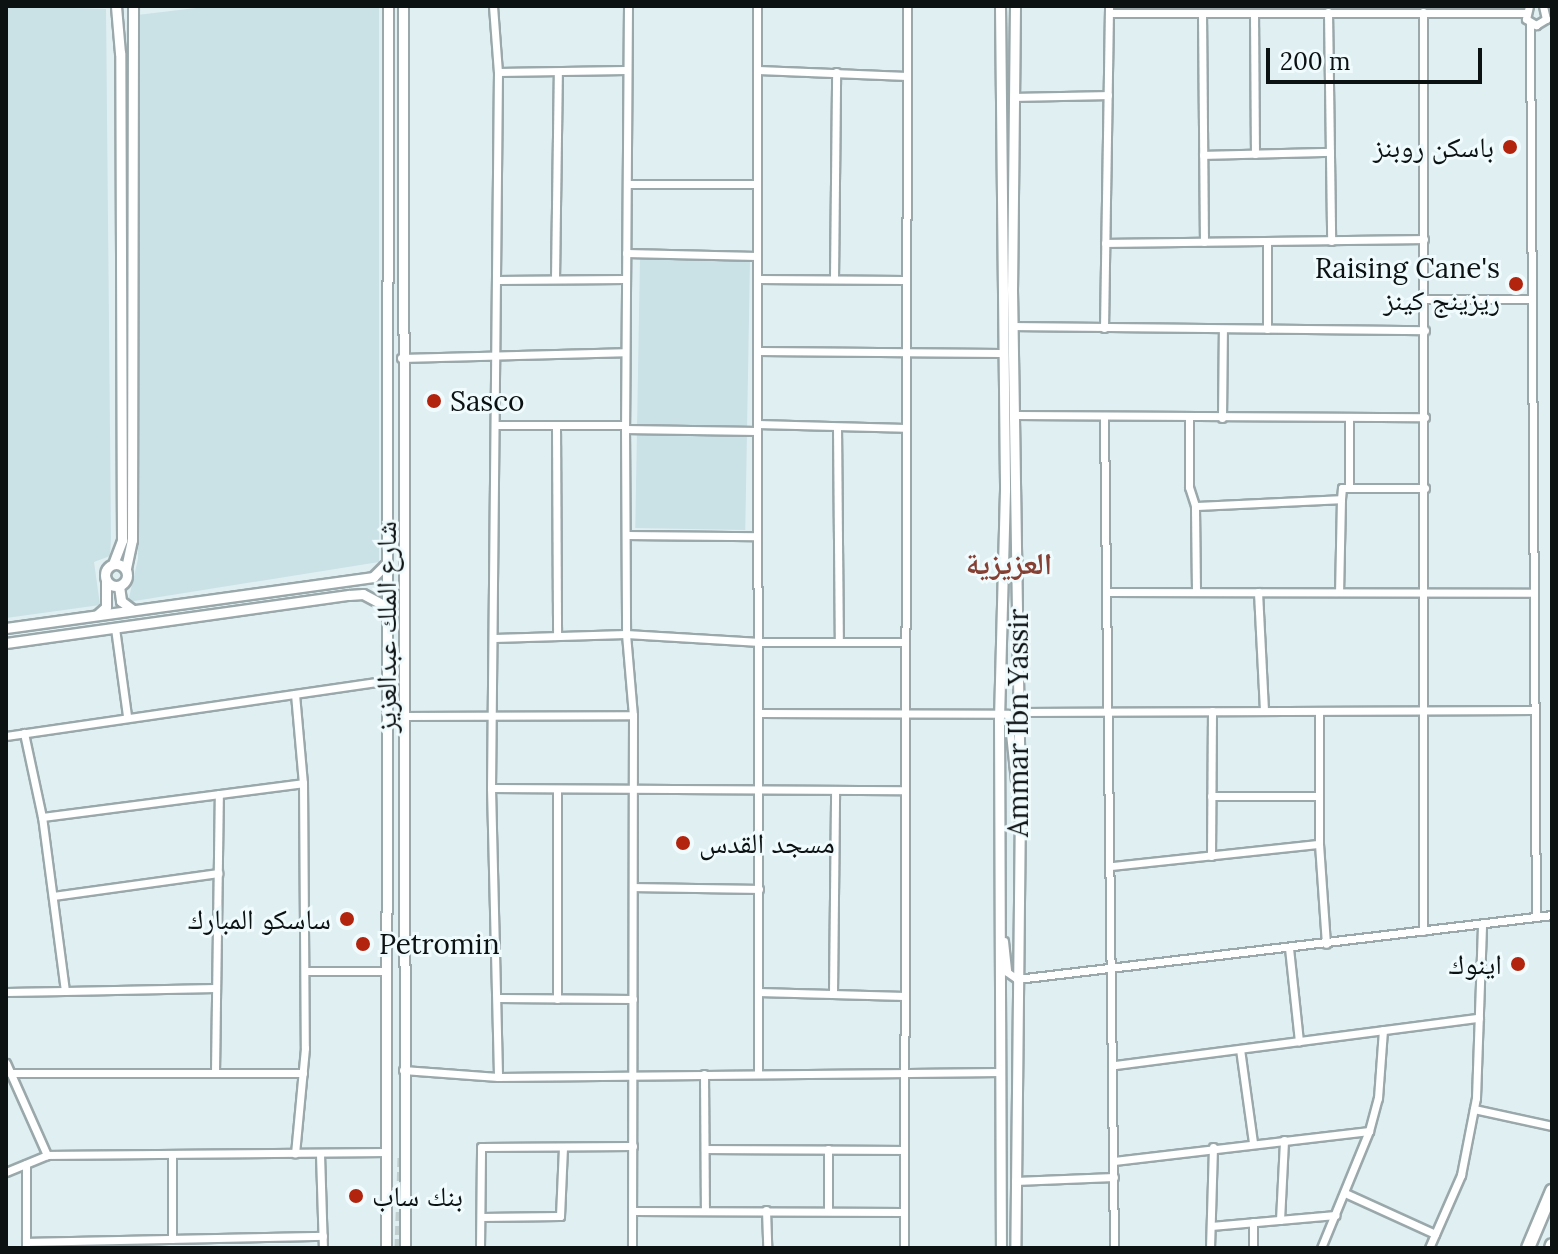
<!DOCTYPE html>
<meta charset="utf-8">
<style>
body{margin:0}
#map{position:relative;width:1558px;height:1254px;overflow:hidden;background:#e0eff2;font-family:Lora,"Noto Naskh Arabic",serif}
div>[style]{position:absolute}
.built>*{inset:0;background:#cae1e6;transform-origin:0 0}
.tertiary-tunnel>*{height:9px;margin-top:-4.5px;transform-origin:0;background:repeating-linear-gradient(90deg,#c0ced0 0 9px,transparent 0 13.5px)}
.roads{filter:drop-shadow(2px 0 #9aa8ab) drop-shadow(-2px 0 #9aa8ab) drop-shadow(0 2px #9aa8ab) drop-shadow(0 -2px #9aa8ab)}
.minor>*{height:7px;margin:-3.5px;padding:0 3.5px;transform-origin:3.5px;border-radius:3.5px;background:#fff}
.tertiary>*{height:9px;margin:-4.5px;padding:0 4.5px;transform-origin:4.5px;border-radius:4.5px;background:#fff}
.tertiary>.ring{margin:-4.5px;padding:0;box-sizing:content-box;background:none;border:9px solid #fff;border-radius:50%}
.primary>*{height:12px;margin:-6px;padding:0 6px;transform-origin:6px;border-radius:6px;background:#fff}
.dots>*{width:22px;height:22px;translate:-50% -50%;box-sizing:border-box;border:4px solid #f0fbfe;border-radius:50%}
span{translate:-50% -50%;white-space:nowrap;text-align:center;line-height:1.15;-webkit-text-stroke:6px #f0fbfe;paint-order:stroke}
.poi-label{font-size:28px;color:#0c1112}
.right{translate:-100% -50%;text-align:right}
.left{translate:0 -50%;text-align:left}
.street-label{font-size:28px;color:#0c1112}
.neighbourhood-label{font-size:30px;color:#864033;font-weight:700}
.frame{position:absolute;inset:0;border:8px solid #0c1112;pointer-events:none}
.scale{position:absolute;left:1266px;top:48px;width:216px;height:36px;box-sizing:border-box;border:4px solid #0c1112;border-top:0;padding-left:10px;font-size:24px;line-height:28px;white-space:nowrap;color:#0c1112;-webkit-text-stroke:6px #f0fbfe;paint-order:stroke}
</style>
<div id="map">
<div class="built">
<div style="clip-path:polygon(6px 6px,106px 9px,111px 538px,110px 556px,94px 562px,100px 605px,6px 618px)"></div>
<div style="clip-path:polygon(213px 6px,379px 6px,379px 562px,128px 602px,138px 559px,137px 15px)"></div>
<div style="left:640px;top:258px;width:110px;height:270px;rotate:1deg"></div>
</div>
<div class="tertiary-tunnel">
<div style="left:399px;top:1248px;width:92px;rotate:-88.1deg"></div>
</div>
<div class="roads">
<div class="minor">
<div style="left:493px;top:6px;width:66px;rotate:85.7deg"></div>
<div style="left:498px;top:72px;width:716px;rotate:90.56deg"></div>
<div style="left:491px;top:788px;width:289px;rotate:88.6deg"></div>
<div style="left:628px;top:6px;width:419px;rotate:90.4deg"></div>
<div style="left:625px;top:425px;width:209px;rotate:89.7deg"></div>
<div style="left:626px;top:634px;width:81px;rotate:85.1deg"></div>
<div style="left:633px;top:715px;width:533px;rotate:90.11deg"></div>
<div style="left:757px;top:6px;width:1067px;rotate:89.95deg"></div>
<div style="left:1529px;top:6px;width:13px;rotate:103deg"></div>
<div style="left:1526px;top:19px;width:12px;rotate:31deg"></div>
<div style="left:1536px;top:25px;width:12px;rotate:-31deg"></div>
<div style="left:1546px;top:19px;width:13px;rotate:-103deg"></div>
<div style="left:1328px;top:12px;width:229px;rotate:89.2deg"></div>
<div style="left:1109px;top:13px;width:416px"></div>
<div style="left:1202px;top:13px;width:229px;rotate:89.5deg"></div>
<div style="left:1254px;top:13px;width:141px;rotate:89.6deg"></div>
<div style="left:1530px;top:23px;width:894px;rotate:89.62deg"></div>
<div style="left:758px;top:70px;width:149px;rotate:2.3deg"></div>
<div style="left:498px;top:72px;width:128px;rotate:-0.9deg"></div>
<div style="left:1015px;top:97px;width:93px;rotate:-1.2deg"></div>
<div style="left:1203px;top:155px;width:127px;rotate:-1.4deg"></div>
<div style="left:627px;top:184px;width:129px"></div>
<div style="left:1105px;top:243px;width:319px;rotate:-0.7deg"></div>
<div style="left:626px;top:253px;width:131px;rotate:1.3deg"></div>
<div style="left:834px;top:278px;width:206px;rotate:-89.4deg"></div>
<div style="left:555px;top:279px;width:207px;rotate:-89.2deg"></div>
<div style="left:759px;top:279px;width:145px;rotate:0.4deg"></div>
<div style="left:497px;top:280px;width:128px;rotate:-0.4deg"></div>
<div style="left:1425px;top:299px;width:105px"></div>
<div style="left:1013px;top:326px;width:412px;rotate:0.6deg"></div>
<div style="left:1104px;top:328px;width:322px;rotate:-89.1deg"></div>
<div style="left:1267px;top:329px;width:88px;rotate:-90deg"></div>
<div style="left:759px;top:351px;width:242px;rotate:0.5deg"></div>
<div style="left:401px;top:358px;width:223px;rotate:-1.5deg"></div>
<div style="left:1016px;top:415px;width:409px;rotate:0.3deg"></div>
<div style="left:1189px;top:418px;width:69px;rotate:90deg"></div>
<div style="left:1189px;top:487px;width:20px;rotate:72deg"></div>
<div style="left:1222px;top:418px;width:89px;rotate:-89.4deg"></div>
<div style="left:1349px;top:418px;width:70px;rotate:90deg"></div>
<div style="left:1104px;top:419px;width:829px;rotate:89.31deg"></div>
<div style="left:757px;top:424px;width:148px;rotate:1.5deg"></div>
<div style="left:495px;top:425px;width:130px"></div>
<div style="left:556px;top:427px;width:207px;rotate:89.7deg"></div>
<div style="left:837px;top:427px;width:215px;rotate:89.5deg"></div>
<div style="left:625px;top:429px;width:132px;rotate:0.9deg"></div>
<div style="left:1341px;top:499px;width:11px;rotate:-85deg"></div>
<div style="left:1342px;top:488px;width:83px"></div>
<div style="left:629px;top:535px;width:126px;rotate:0.5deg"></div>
<div style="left:1196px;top:590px;width:84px;rotate:-90.7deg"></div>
<div style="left:1195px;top:506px;width:146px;rotate:-2.7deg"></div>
<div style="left:1341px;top:499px;width:93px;rotate:91.2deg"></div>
<div style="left:1108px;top:592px;width:425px;rotate:0.1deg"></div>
<div style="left:1258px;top:592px;width:119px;rotate:87.1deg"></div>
<div style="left:115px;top:628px;width:89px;rotate:82.2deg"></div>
<div style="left:494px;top:638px;width:132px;rotate:-1.7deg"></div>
<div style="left:626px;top:634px;width:134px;rotate:3.4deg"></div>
<div style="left:760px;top:642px;width:145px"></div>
<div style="left:295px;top:694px;width:89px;rotate:84.9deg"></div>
<div style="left:303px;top:783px;width:265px;rotate:89.6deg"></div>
<div style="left:305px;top:1048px;width:106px;rotate:95.4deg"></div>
<div style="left:1319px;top:711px;width:133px;rotate:90deg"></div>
<div style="left:1319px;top:844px;width:100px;rotate:86deg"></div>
<div style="left:1019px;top:712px;width:515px;rotate:-0.22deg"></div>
<div style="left:760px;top:713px;width:248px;rotate:0.2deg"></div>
<div style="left:1008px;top:714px;width:85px;rotate:84deg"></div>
<div style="left:401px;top:716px;width:232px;rotate:-0.2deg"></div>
<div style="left:6px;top:736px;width:383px;rotate:-8.3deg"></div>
<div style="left:491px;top:788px;width:414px;rotate:0.3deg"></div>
<div style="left:1211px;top:796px;width:108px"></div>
<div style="left:42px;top:817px;width:263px;rotate:-7.4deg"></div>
<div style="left:1211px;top:856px;width:145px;rotate:-89.6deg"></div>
<div style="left:1112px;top:866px;width:208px;rotate:-6.1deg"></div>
<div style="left:633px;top:887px;width:126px;rotate:0.9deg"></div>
<div style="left:53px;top:896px;width:167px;rotate:-7.9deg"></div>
<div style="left:1423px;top:931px;width:919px;rotate:-90deg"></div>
<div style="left:1004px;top:941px;width:31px;rotate:84deg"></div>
<div style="left:1007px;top:972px;width:12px;rotate:35deg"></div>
<div style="left:1017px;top:979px;width:539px;rotate:-6.82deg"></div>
<div style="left:1289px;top:948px;width:94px;rotate:83.9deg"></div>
<div style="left:305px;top:971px;width:78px"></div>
<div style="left:65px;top:991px;width:151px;rotate:-1.1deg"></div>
<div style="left:6px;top:992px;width:59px;rotate:-1deg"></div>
<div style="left:65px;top:991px;width:176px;rotate:-97.5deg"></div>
<div style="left:42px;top:817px;width:86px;rotate:-102.1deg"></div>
<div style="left:758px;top:992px;width:147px;rotate:1.6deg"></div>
<div style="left:833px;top:993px;width:203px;rotate:-89.4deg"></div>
<div style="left:498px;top:998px;width:135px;rotate:0.4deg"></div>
<div style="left:557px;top:999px;width:210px;rotate:-90deg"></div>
<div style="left:1240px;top:1049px;width:95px;rotate:82.1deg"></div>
<div style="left:6px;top:1063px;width:101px;rotate:66deg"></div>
<div style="left:1115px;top:1065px;width:367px;rotate:-7.4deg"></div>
<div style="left:403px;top:1070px;width:95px;rotate:4.2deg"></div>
<div style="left:498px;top:1077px;width:503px;rotate:-0.57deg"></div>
<div style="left:215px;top:1072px;width:278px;rotate:-89.2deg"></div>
<div style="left:10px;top:1073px;width:293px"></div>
<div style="left:704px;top:1074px;width:135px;rotate:89.6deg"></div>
<div style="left:1474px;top:1109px;width:80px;rotate:12.3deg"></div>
<div style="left:705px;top:1149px;width:199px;rotate:0.3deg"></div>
<div style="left:320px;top:1154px;width:94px;rotate:88.2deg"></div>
<div style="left:172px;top:1155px;width:84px;rotate:90deg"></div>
<div style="left:1114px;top:1161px;width:257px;rotate:-6.7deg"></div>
<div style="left:26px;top:1164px;width:84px;rotate:90deg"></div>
<div style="left:6px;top:1172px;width:44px;rotate:-22.5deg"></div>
<div style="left:47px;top:1155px;width:338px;rotate:-0.5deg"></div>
<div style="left:1015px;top:1181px;width:99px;rotate:-2.3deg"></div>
<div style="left:1345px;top:1193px;width:99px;rotate:24.5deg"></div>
<div style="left:766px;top:1210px;width:38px;rotate:88deg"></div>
<div style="left:633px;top:1211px;width:271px;rotate:0.2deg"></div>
<div style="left:828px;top:1211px;width:62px;rotate:-90deg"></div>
<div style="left:481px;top:1217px;width:79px;rotate:-0.7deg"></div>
<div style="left:560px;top:1216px;width:68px;rotate:-87.5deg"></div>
<div style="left:1280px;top:1220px;width:80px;rotate:-87.1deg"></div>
<div style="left:1253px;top:1222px;width:26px;rotate:90deg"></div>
<div style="left:1211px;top:1226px;width:125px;rotate:-5deg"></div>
<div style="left:26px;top:1242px;width:297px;rotate:-1.2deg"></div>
<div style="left:480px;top:1248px;width:101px;rotate:-89.4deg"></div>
<div style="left:481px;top:1147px;width:152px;rotate:-0.4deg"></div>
<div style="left:904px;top:1248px;width:1242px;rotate:-89.86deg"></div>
<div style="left:1210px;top:1248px;width:101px;rotate:-88.3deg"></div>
<div style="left:1321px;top:1248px;width:126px;rotate:-67.7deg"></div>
<div style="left:1369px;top:1131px;width:34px;rotate:-75deg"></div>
<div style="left:1378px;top:1098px;width:68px;rotate:-85.8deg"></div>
<div style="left:1429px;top:1248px;width:80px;rotate:-66.3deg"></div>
<div style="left:1461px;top:1175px;width:78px;rotate:-79deg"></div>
<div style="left:1476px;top:1098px;width:174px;rotate:-88deg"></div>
</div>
<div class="tertiary">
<div style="left:403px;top:6px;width:1242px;rotate:89.91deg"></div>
<div style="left:1000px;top:6px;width:484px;rotate:89.4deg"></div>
<div style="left:1005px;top:490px;width:223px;rotate:91.5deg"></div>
<div style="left:999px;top:713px;width:535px;rotate:89.79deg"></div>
<div style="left:1015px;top:6px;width:283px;rotate:90.6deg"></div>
<div style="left:1012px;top:289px;width:517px;rotate:89.11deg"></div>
<div style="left:1020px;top:806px;width:442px;rotate:90.6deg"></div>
<div class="ring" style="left:105px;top:564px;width:13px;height:13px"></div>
<div style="left:113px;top:564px;width:26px;rotate:-69deg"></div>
<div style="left:122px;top:540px;width:487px;rotate:-90.2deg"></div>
<div style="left:120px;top:53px;width:47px;rotate:-94.9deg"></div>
<div style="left:126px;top:568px;width:29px;rotate:-78deg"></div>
<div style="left:132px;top:540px;width:534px;rotate:-89.89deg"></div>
<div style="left:119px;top:586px;width:15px;rotate:82deg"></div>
<div style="left:121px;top:601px;width:15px;rotate:37deg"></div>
<div style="left:97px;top:615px;width:12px;rotate:-42deg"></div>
<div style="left:106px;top:607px;width:27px;rotate:-90deg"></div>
<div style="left:6px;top:628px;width:371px;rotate:-7.9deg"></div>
<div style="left:373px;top:577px;width:17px;rotate:-45deg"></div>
<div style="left:6px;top:643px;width:346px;rotate:-8deg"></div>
<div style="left:349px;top:595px;width:14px;rotate:-4deg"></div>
<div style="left:363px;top:594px;width:26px;rotate:28deg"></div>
<div style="left:386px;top:1248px;width:1242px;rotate:-89.91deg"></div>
</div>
<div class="primary">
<div style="left:1528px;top:1248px;width:62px;rotate:-67.2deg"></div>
<div style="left:1551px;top:1248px;width:3px;rotate:-72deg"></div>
</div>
</div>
<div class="dots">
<div style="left:1510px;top:147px;background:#b2240e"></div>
<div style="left:1516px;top:284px;background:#b2240e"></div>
<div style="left:434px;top:401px;background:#b2240e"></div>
<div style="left:683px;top:843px;background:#b2240e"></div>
<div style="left:347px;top:919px;background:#b2240e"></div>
<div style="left:363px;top:944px;background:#b2240e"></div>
<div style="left:1518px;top:964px;background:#b2240e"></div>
<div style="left:356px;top:1196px;background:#b2240e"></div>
</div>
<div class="poi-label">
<span class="right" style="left:1494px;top:147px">باسكن روبنز</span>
<span class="right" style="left:1500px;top:284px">Raising Cane's<br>ريزينج كينز</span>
<span class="left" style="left:450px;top:401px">Sasco</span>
<span class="left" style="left:699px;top:843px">مسجد القدس</span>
<span class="right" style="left:331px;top:919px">ساسكو المبارك</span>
<span class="left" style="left:379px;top:944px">Petromin</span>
<span class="right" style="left:1502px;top:964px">اينوك</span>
<span class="left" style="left:372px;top:1196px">بنك ساب</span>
</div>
<div class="street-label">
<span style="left:386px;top:627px;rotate:-90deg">شارع الملك عبدالعزيز</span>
<span style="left:1018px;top:723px;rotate:-90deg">Ammar Ibn Yassir</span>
</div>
<div class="neighbourhood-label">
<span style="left:1009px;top:563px">العزيزية</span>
</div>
<div class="frame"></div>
<div class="scale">200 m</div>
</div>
